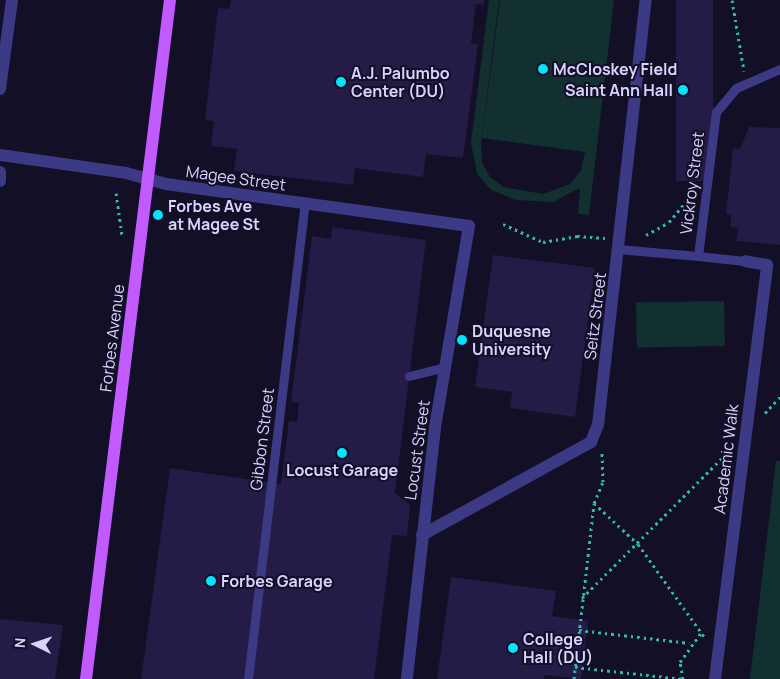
<!DOCTYPE html>
<style>
body{margin:0}
#map{position:relative;width:780px;height:679px;overflow:hidden;background:#130f26;font-family:Manrope,sans-serif}
div>[style]{position:absolute}
.green>*{inset:0;background:#12302f;transform-origin:0 0}
.building>*{inset:0;background:#241b47;transform-origin:0 0}
.path>*{height:3px;margin-top:-1.5px;transform-origin:0;background:repeating-linear-gradient(90deg,#2fb8b0 0 2.5px,transparent 0 6.5px)}
.lane>*{height:9px;margin:-4.5px;padding:0 4.5px;transform-origin:4.5px;border-radius:4.5px;background:#3d3a85}
.street>*{height:12px;margin:-6px;padding:0 6px;transform-origin:6px;border-radius:6px;background:#3d3a85}
.primary>*{height:12px;margin:-6px;padding:0 6px;transform-origin:6px;border-radius:6px;background:#c25bff}
.dots>*{width:14px;height:14px;translate:-50% -50%;box-sizing:border-box;border:2px solid #130f26;border-radius:50%}
span{translate:-50% -50%;white-space:nowrap;text-align:center;line-height:1.15;-webkit-text-stroke:4px #130f26;paint-order:stroke}
.poi-label{font-size:16px;color:#d9d4ff;font-weight:700}
.left{translate:0 -50%;text-align:left}
.right{translate:-100% -50%;text-align:right}
.street-label{font-size:16px;color:#d9d4ff}
.north{position:absolute;left:10px;top:619px;width:50px;height:50px;-webkit-text-stroke:4px #130f26;paint-order:stroke;rotate:274deg;font-size:14px;font-weight:700;line-height:20px;text-align:center;color:#d9d4ff}
.north::after{content:'';display:block;margin:auto;width:18px;height:22px;background:#d9d4ff;clip-path:polygon(50% 0,100% 100%,50% 72%,0 100%)}
</style>
<div id="map">
<div class="green">
<div style="clip-path:polygon(489px 0,499px 0,481px 144px,482px 162px,490px 177px,504px 187px,543px 194px,570px 184px,581px 170px,585px 152px,482px 138px,500px 0,614px 0,589px 215px,578px 214px,580px 188px,553px 202px,516px 200px,491px 190px,477px 174px,471px 143px)"></div>
<div style="left:724px;top:301px;width:45px;height:88px;rotate:89deg"></div>
<div style="clip-path:polygon(776px 461px,780px 461px,780px 679px,750px 679px)"></div>
</div>
<div class="building">
<div style="clip-path:polygon(231px 0,484px 0,484px 5px,476px 4px,471px 43px,478px 44px,463px 158px,426px 154px,423px 177px,355px 168px,353px 185px,234px 171px,237px 149px,211px 146px,214px 121px,205px 120px,218px 8px,229px 9px)"></div>
<div style="left:676px;top:0;width:37px;height:181px"></div>
<div style="clip-path:polygon(749px 127px,780px 128px,780px 245px,736px 241px,738px 228px,731px 227px,731px 215px,726px 214px,733px 148px,740px 149px)"></div>
<div style="clip-path:polygon(332px 227px,426px 240px,395px 493px,410px 505px,407px 536px,392px 535px,374px 679px,141px 679px,170px 468px,281px 484px,289px 421px,297px 422px,299px 403px,291px 402px,312px 236px,331px 239px)"></div>
<div style="clip-path:polygon(493px 255px,595px 268px,575px 417px,510px 408px,512px 392px,475px 387px)"></div>
<div style="clip-path:polygon(451px 577px,556px 591px,552px 616px,588px 621px,581px 679px,544px 675px,544px 679px,437px 679px)"></div>
<div style="clip-path:polygon(0 619px,63px 625px,55px 679px,0 679px)"></div>
</div>
<div class="path">
<div style="left:732px;top:0;width:72px;rotate:80.4deg"></div>
<div style="left:116px;top:193px;width:42px;rotate:81.9deg"></div>
<div style="left:503px;top:224px;width:44px;rotate:24.2deg"></div>
<div style="left:543px;top:242px;width:35px;rotate:-10deg"></div>
<div style="left:577px;top:236px;width:28px;rotate:4deg"></div>
<div style="left:646px;top:235px;width:26px;rotate:-29deg"></div>
<div style="left:669px;top:222px;width:34px;rotate:-50deg"></div>
<div style="left:765px;top:413px;width:22px;rotate:-47deg"></div>
<div style="left:594px;top:503px;width:60px;rotate:43deg"></div>
<div style="left:638px;top:544px;width:115px;rotate:54.5deg"></div>
<div style="left:582px;top:598px;width:206px;rotate:-45deg"></div>
<div style="left:579px;top:630px;width:111px;rotate:6.7deg"></div>
<div style="left:575px;top:667px;width:109px;rotate:6.3deg"></div>
<div style="left:574px;top:679px;width:177px;rotate:-83.5deg"></div>
<div style="left:594px;top:503px;width:23px;rotate:-67deg"></div>
<div style="left:603px;top:482px;width:31px;rotate:-92deg"></div>
<div style="left:683px;top:679px;width:17px;rotate:-100deg"></div>
<div style="left:680px;top:662px;width:36px;rotate:-54deg"></div>
</div>
<div class="lane">
<div style="left:617px;top:249px;width:81px;rotate:4.9deg"></div>
<div style="left:698px;top:256px;width:145px;rotate:-82.9deg"></div>
<div style="left:716px;top:112px;width:31px;rotate:-50deg"></div>
<div style="left:736px;top:88px;width:48px;rotate:-23.4deg"></div>
<div style="left:698px;top:256px;width:47px;rotate:6.1deg"></div>
<div style="left:409px;top:376px;width:38px;rotate:-14deg"></div>
<div style="left:248px;top:679px;width:479px;rotate:-83.2deg"></div>
</div>
<div class="street">
<div style="left:0;top:89px;width:90px;rotate:-82.3deg"></div>
<div style="left:0;top:155px;width:127px;rotate:8.1deg"></div>
<div style="left:126px;top:173px;width:41px;rotate:15.4deg"></div>
<div style="left:166px;top:184px;width:306px;rotate:7.9deg"></div>
<div style="left:469px;top:226px;width:205px;rotate:99.6deg"></div>
<div style="left:435px;top:428px;width:253px;rotate:96.4deg"></div>
<div style="left:0;top:172px;width:9px;rotate:90deg"></div>
<div style="left:422px;top:535px;width:193px;rotate:-28.8deg"></div>
<div style="left:591px;top:442px;width:18px;rotate:-68deg"></div>
<div style="left:598px;top:425px;width:428px;rotate:-83.6deg"></div>
<div style="left:715px;top:679px;width:417px;rotate:-82.8deg"></div>
<div style="left:767px;top:265px;width:22px;rotate:-170deg"></div>
</div>
<div class="primary">
<div style="left:86px;top:679px;width:684px;rotate:-82.95deg"></div>
</div>
<div class="dots">
<div style="left:543px;top:69px;background:#00e5ff"></div>
<div style="left:341px;top:82px;background:#00e5ff"></div>
<div style="left:683px;top:90px;background:#00e5ff"></div>
<div style="left:158px;top:215px;background:#00e5ff"></div>
<div style="left:462px;top:340px;background:#00e5ff"></div>
<div style="left:342px;top:453px;background:#00e5ff"></div>
<div style="left:211px;top:581px;background:#00e5ff"></div>
<div style="left:513px;top:648px;background:#00e5ff"></div>
</div>
<div class="poi-label">
<span class="left" style="left:553px;top:69px">McCloskey Field</span>
<span class="left" style="left:351px;top:82px">A.J. Palumbo<br>Center (DU)</span>
<span class="right" style="left:673px;top:90px">Saint Ann Hall</span>
<span class="left" style="left:168px;top:215px">Forbes Ave<br>at Magee St</span>
<span class="left" style="left:472px;top:340px">Duquesne<br>University</span>
<span style="left:342px;top:470px">Locust Garage</span>
<span class="left" style="left:221px;top:581px">Forbes Garage</span>
<span class="left" style="left:523px;top:648px">College<br>Hall (DU)</span>
</div>
<div class="street-label">
<span style="left:236px;top:178px;rotate:8deg">Magee Street</span>
<span style="left:692px;top:183px;rotate:-83deg">Vickroy Street</span>
<span style="left:595px;top:316px;rotate:-83deg">Seitz Street</span>
<span style="left:112px;top:338px;rotate:-83deg">Forbes Avenue</span>
<span style="left:262px;top:439px;rotate:-83deg">Gibbon Street</span>
<span style="left:417px;top:450px;rotate:-82deg">Locust Street</span>
<span style="left:726px;top:459px;rotate:-83deg">Academic Walk</span>
</div>
<div class="north">N</div>
</div>
